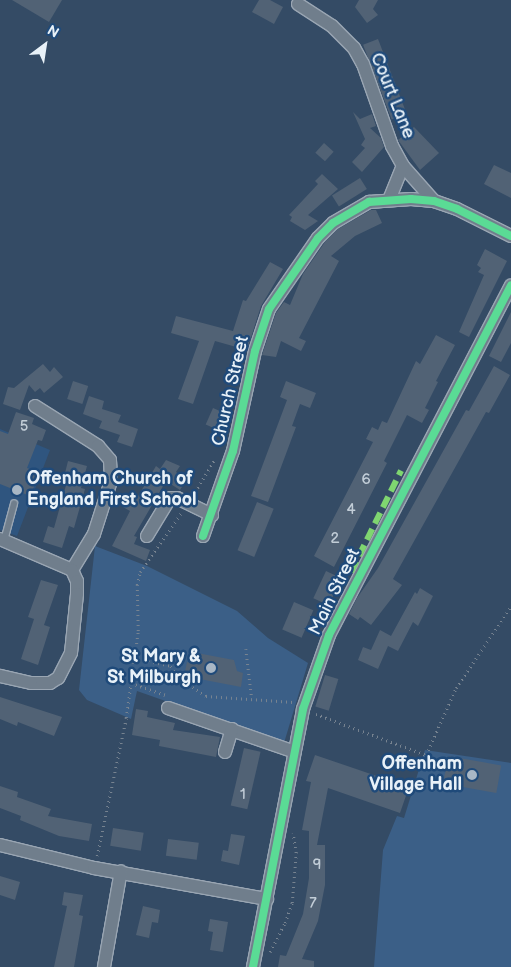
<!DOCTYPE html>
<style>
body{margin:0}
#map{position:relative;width:511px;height:967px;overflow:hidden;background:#344b65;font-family:"Balsamiq Sans",sans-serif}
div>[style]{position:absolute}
.built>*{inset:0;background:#2f557f}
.green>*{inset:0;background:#3b5f87}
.building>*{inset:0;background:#516275;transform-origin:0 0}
.path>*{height:2.5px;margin-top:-1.25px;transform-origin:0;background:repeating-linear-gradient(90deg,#778390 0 1px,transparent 0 5px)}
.roads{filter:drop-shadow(1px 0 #9aa6b3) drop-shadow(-1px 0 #9aa6b3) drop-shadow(0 1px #9aa6b3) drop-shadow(0 -1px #9aa6b3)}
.lane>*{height:6px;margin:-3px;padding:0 3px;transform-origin:3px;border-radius:3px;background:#707e8c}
.street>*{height:12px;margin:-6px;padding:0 6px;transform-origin:6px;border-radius:6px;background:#707e8c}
.quiet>*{height:6px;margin-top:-3px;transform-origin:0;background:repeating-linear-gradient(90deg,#7fd670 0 12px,transparent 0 18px)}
.cycleway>*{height:8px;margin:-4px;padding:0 4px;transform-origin:4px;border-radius:4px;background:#5adb95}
.dots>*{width:14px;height:14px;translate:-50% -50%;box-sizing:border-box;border:2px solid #1f4a7a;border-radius:50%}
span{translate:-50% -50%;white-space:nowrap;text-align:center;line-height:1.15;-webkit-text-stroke:5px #1f4a7a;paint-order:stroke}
.number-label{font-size:15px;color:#c2cdd7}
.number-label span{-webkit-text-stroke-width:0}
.street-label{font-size:18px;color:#e8f1f8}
.poi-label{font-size:18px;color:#e8f1f8;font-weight:700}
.left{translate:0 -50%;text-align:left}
.right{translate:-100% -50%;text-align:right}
.north{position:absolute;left:20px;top:20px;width:50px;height:50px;-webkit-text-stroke:4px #1f4a7a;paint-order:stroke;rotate:31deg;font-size:14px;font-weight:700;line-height:20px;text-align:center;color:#e8f1f8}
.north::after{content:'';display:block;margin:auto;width:18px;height:22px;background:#e8f1f8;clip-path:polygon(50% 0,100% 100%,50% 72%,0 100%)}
</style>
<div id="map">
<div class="built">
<div style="clip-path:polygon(0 429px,50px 450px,17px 536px,0 530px)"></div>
</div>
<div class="green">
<div style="clip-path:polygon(95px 546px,147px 566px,237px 611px,268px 638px,308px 663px,284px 743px,137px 691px,131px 719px,87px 700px,79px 690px)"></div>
<div style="clip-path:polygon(425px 750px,511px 763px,511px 967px,374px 967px,383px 850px,397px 816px,404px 818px)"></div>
</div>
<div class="building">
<div style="clip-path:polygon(12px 0,62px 0,49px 22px)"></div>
<div style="clip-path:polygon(259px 0,270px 0,283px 7px,274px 24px,252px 12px)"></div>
<div style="clip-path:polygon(359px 0,378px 0,373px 9px,378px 15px,367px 23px,355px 7px)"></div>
<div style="left:378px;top:39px;width:80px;height:16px;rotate:69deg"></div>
<div style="clip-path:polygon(353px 112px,360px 119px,372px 114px,376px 126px,370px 128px,381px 138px,384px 147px,362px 172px,352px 162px,365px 148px,361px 145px,365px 139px)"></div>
<div style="clip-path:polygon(414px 127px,439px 153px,420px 170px,398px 140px)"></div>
<div style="left:324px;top:143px;width:13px;height:13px;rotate:42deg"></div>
<div style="clip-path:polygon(494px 165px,511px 173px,511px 198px,484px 184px)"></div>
<div style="clip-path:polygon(322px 174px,338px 189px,308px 215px,318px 221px,305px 230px,290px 221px,292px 217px,289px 215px,318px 184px,315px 181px)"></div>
<div style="left:360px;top:178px;width:13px;height:33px;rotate:58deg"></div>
<div style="clip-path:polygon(371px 210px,376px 210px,382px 223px,355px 236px,331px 256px,339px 261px,299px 338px,306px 341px,301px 351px,281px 341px,276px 357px,262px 355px,276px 313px,284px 302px,290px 305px,303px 274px,325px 242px,338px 229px)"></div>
<div style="clip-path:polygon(485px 249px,507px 261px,469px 337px,459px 332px,484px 275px,478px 272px,481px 268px,477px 265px)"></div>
<div style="clip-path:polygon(270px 262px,283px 269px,261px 306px,247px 350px,215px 341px,193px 404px,178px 399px,199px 341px,171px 333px,176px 316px,233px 331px,243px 300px,246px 301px)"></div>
<div style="clip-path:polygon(511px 312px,511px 343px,501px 362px,489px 356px)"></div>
<div style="clip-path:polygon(436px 335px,455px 345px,436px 381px,438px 382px,425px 408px,429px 410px,422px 423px,407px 415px,384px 461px,387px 463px,334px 567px,314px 556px,373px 442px,366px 439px,372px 427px,378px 430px,382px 421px,387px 423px,416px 361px,420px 364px)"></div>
<div style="clip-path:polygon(43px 364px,50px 372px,54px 367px,63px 377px,44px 393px,40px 388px,35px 392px,29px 385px,20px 410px,3px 404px,8px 387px,14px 388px)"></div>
<div style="clip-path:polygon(494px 366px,510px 375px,489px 413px,486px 412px,393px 579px,402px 585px,371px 625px,360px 617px,358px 620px,349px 614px,357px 598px,378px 568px,466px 410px,469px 411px)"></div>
<div style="left:73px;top:381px;width:16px;height:19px;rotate:18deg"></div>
<div style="clip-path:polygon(286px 381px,316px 393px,310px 408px,300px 404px,292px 426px,296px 427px,268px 502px,251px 496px,287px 400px,280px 397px)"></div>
<div style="clip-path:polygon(89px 396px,104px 401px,102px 409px,121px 415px,118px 422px,138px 429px,132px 447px,117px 442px,120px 435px,99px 428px,102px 421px,83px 414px)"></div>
<div style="left:213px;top:408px;width:10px;height:18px;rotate:24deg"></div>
<div style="clip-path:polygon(16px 412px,34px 418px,32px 424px,46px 430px,42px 441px,38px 440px,27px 468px,40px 473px,30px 496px,0 484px,0 431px,8px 434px)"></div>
<div style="clip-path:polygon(166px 460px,180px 466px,176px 472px,187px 479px,180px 490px,166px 481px,134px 536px,137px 537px,134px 544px,150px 550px,146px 561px,112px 546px,130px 511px,123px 507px,130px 494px,137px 498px,156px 466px,160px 469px)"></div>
<div style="clip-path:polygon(68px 461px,87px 466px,81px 488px,85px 489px,74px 528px,69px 526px,62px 548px,43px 542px,48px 526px,54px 528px,68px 478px,64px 477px)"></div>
<div style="left:257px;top:502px;width:18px;height:52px;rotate:22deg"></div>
<div style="left:326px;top:571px;width:17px;height:30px;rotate:25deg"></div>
<div style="clip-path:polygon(41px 580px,58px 585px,44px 625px,50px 627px,38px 665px,21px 659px,34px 619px,28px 617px)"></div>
<div style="clip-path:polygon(420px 588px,433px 596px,418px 626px,413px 622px,398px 651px,388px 646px,378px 669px,358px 660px,363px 647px,371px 650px,380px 630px,391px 636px,415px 592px,417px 594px)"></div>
<div style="left:294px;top:602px;width:21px;height:30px;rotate:23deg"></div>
<div style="clip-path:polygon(197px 653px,234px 660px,237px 671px,243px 673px,241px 687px,184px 676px,187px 662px,195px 664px)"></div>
<div style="left:325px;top:675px;width:14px;height:33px;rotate:17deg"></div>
<div style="clip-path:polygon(0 697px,62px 717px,54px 736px,18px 722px,17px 726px,0 719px)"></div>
<div style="clip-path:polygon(136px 709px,148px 711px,147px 717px,175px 723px,173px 730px,220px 737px,216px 757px,159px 746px,160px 740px,132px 735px)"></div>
<div style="left:244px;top:748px;width:17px;height:59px;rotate:13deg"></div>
<div style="clip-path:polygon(315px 755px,409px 787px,400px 813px,328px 788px,317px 845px,325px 845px,325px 885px,318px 921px,302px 959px,314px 961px,314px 967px,278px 967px,280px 955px,286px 956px,303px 914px,309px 878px,309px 831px,302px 830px,311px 782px,306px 781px)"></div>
<div style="left:448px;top:756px;width:54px;height:28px;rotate:10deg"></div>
<div style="clip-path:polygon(0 786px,18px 792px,17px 797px,51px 809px,48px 816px,92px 824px,89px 841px,59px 836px,20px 820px,21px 816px,0 808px)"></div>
<div style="left:113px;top:828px;width:31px;height:18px;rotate:9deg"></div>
<div style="clip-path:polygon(231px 834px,245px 836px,239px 865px,221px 861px,223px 850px,228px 851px)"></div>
<div style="left:168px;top:839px;width:31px;height:17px;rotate:7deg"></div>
<div style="clip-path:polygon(0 876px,20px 882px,15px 900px,0 895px)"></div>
<div style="clip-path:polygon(64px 892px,83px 895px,79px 915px,83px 916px,74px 967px,54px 967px,67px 906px,62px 905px)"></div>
<div style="clip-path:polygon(143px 906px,160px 910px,158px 923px,152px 922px,149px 938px,136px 935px)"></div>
<div style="clip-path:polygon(210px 919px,228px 922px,223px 952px,210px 950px,213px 932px,208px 931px)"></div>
</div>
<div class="path">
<div style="left:195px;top:492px;width:39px;rotate:-59deg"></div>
<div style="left:246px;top:649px;width:50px;rotate:83.2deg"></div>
<div style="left:134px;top:658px;width:38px;rotate:12deg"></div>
<div style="left:171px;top:666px;width:16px;rotate:55deg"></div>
<div style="left:180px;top:679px;width:31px;rotate:33deg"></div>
<div style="left:206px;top:696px;width:87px;rotate:3.9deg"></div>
<div style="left:131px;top:683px;width:36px;rotate:19deg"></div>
<div style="left:316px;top:714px;width:117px;rotate:20.4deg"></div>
<div style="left:426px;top:755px;width:73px;rotate:-65.9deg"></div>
<div style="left:456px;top:688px;width:99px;rotate:-56.1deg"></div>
<div style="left:97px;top:856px;width:141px;rotate:-78.1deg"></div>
<div style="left:126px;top:718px;width:88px;rotate:-82.1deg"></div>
<div style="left:138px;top:631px;width:46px;rotate:-91.2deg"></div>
<div style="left:137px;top:585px;width:13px;rotate:-77deg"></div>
<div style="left:140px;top:572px;width:72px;rotate:-55.2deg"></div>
<div style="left:270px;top:952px;width:33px;rotate:-63deg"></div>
<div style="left:285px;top:923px;width:21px;rotate:-71deg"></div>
<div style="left:292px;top:903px;width:50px;rotate:-85.4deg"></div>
<div style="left:296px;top:853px;width:20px;rotate:-99deg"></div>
</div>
<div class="roads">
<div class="lane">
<div style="left:4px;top:541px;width:39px;rotate:-75deg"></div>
</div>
<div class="street">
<div style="left:298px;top:4px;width:40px;rotate:32.9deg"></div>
<div style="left:332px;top:26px;width:31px;rotate:45deg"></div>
<div style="left:354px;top:48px;width:18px;rotate:61deg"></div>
<div style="left:363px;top:64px;width:87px;rotate:70.5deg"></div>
<div style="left:392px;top:146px;width:23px;rotate:61deg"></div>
<div style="left:403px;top:166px;width:47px;rotate:48.5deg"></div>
<div style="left:389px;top:200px;width:37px;rotate:-68deg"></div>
<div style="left:35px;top:406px;width:75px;rotate:32.4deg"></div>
<div style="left:98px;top:446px;width:18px;rotate:49deg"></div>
<div style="left:110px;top:460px;width:21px;rotate:87deg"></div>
<div style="left:111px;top:481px;width:56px;rotate:107.8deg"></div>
<div style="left:94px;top:534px;width:42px;rotate:121.4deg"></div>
<div style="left:147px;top:536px;width:44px;rotate:-58.8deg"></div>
<div style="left:170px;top:498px;width:7px"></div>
<div style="left:177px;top:498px;width:39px;rotate:26deg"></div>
<div style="left:203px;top:536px;width:90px;rotate:-70.6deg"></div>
<div style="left:233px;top:451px;width:102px;rotate:-77.6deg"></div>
<div style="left:255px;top:351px;width:44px;rotate:-71.6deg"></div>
<div style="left:269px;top:309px;width:86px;rotate:-55.4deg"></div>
<div style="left:318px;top:238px;width:21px;rotate:-45deg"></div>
<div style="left:333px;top:223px;width:42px;rotate:-30.3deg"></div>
<div style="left:369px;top:202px;width:42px;rotate:-4.1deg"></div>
<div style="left:411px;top:199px;width:23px;rotate:5deg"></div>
<div style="left:434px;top:201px;width:24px;rotate:19deg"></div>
<div style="left:457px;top:209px;width:60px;rotate:26.6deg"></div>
<div style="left:0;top:539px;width:78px;rotate:23.3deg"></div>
<div style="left:72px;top:570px;width:12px;rotate:66deg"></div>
<div style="left:77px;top:581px;width:13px;rotate:90deg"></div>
<div style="left:77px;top:594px;width:59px;rotate:95.8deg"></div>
<div style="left:71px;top:653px;width:28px;rotate:117deg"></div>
<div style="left:58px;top:678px;width:9px;rotate:148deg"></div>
<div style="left:50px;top:683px;width:19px;rotate:180deg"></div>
<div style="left:31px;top:683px;width:32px;rotate:-167deg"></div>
<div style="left:168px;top:708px;width:134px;rotate:19.1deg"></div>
<div style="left:225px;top:752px;width:24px;rotate:-73deg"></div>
<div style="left:0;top:845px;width:97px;rotate:13.7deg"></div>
<div style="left:94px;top:868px;width:176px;rotate:10.2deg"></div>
<div style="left:104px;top:967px;width:97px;rotate:-80deg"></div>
<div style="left:253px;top:967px;width:263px;rotate:-79deg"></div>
<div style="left:303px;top:709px;width:78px;rotate:-70.6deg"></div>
<div style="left:329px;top:635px;width:394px;rotate:-62.5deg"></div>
</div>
</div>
<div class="quiet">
<div style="left:351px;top:572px;width:113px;rotate:-63.7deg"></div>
</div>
<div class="cycleway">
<div style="left:203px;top:536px;width:90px;rotate:-70.6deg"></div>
<div style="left:233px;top:451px;width:102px;rotate:-77.6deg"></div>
<div style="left:255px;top:351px;width:44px;rotate:-71.6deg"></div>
<div style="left:269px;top:309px;width:86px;rotate:-55.4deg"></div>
<div style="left:318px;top:238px;width:21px;rotate:-45deg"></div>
<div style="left:333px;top:223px;width:42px;rotate:-30.3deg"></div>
<div style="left:369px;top:202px;width:42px;rotate:-4.1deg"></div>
<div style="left:411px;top:199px;width:23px;rotate:5deg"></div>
<div style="left:434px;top:201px;width:24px;rotate:19deg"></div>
<div style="left:457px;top:209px;width:60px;rotate:26.6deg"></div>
<div style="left:253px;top:967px;width:263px;rotate:-79deg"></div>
<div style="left:303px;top:709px;width:78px;rotate:-70.6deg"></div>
<div style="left:329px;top:635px;width:394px;rotate:-62.5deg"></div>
</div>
<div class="dots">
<div style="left:17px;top:490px;background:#a9b7c5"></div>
<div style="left:211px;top:668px;background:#a9b7c5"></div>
<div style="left:472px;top:775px;background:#a9b7c5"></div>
</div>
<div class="number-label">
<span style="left:24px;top:427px">5</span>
<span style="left:366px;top:480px">6</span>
<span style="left:351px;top:510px">4</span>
<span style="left:335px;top:539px">2</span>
<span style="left:243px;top:795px">1</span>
<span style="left:317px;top:865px">9</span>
<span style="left:313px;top:904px">7</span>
</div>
<div class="street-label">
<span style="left:392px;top:96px;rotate:68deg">Court Lane</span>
<span style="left:231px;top:391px;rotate:-77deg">Church Street</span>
<span style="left:335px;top:592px;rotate:-64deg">Main Street</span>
</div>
<div class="poi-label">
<span class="left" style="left:27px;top:490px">Offenham Church of<br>England First School</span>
<span class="right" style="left:201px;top:668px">St Mary &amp;<br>St Milburgh</span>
<span class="right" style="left:462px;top:775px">Offenham<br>Village Hall</span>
</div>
<div class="north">N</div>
</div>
